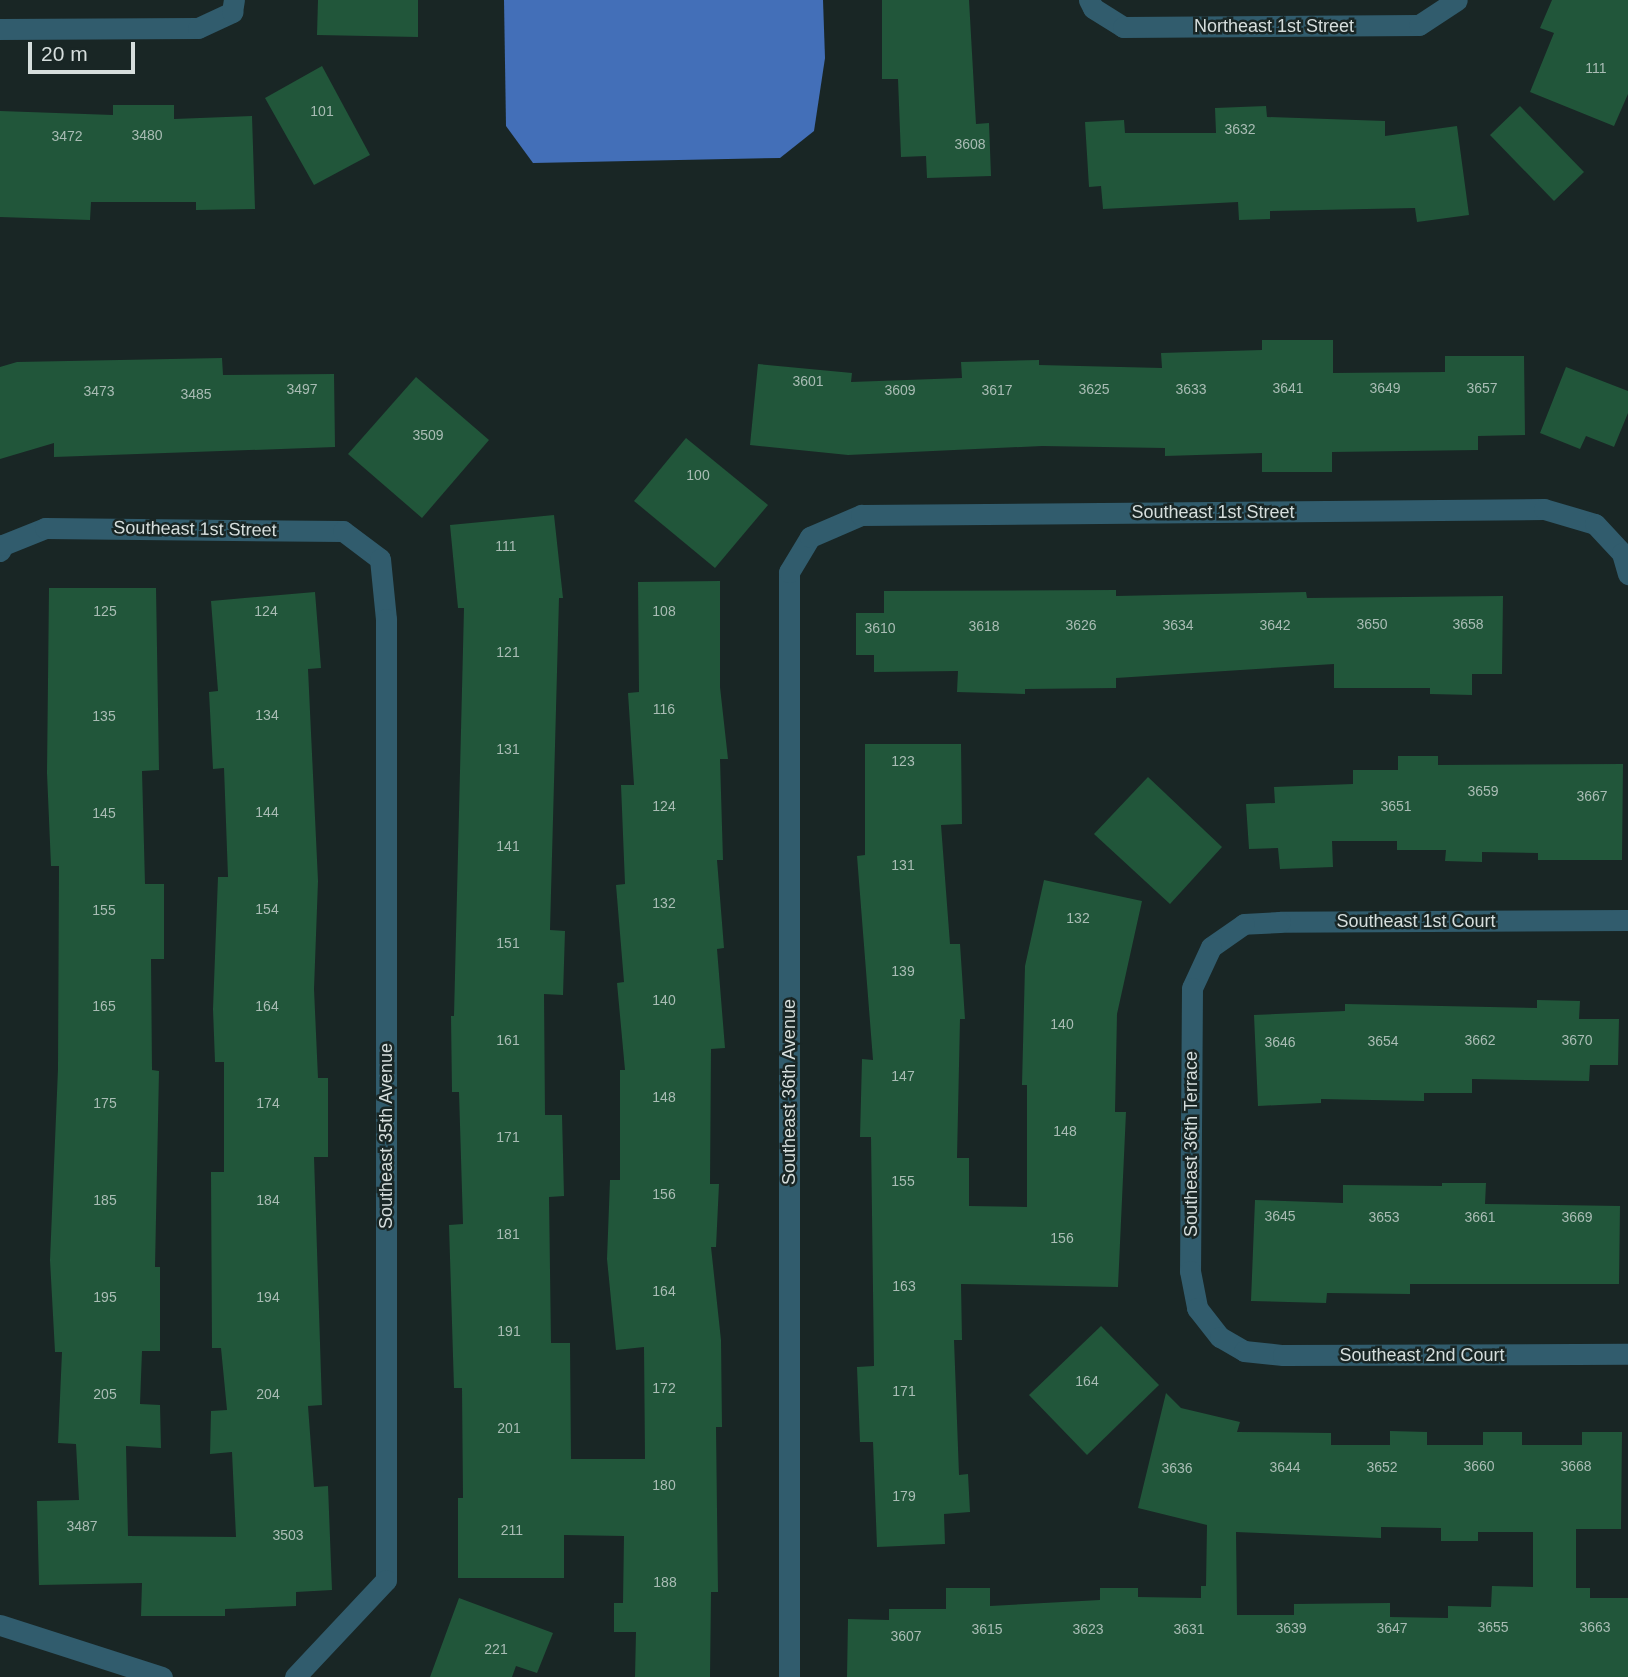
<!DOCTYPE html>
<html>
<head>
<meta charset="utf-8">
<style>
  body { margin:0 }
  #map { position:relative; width:1628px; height:1677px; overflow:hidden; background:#192625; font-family:Helvetica,sans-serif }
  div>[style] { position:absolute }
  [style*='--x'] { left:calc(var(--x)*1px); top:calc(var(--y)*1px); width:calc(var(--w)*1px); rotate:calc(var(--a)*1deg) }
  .water>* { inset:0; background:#436fb8 }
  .building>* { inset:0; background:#21563a }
  .minor>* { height:21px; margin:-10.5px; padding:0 10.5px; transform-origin:10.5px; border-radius:10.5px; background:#315c6d }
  span { translate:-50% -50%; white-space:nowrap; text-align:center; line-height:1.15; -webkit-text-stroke:5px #192625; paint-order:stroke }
  .number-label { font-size:14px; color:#a9bcb4 }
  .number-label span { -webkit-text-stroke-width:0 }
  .street-label { font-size:18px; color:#d6dedd }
  .scale { position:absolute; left:28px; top:42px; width:107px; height:32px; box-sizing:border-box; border:4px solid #d6dedd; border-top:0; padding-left:9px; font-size:21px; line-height:24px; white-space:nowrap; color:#d6dedd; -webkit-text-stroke:5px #192625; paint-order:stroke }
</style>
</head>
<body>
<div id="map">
  <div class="water">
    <div style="clip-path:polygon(504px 0,823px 0,825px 58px,814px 131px,780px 158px,533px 163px,506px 126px)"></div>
  </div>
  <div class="building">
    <div style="clip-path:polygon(318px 0,418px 0,418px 37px,317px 35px)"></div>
    <div style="clip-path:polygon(882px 0,969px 0,976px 124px,989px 123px,991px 176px,927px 178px,926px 156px,901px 157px,898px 79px,882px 79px)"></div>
    <div style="clip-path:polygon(1552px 0,1628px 0,1628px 94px,1614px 126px,1530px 92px,1554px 33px,1540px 28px)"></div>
    <div style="clip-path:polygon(322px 66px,370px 155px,314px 185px,265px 98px)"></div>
    <div style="clip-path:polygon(113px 105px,174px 105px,174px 119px,252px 116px,255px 209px,196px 210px,196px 202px,91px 202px,90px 220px,0 217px,0 111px,113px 115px)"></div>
    <div style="clip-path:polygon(1266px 106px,1267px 117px,1385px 121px,1385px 136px,1457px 126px,1469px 215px,1417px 222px,1415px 208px,1270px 211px,1270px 219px,1239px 220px,1238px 202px,1103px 209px,1101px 186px,1089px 187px,1085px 122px,1124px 120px,1125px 133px,1216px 133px,1215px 108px)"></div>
    <div style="clip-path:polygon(1520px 106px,1584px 172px,1554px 201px,1490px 135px)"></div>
    <div style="clip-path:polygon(1262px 340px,1333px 340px,1333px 373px,1445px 372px,1445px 356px,1524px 356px,1525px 435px,1478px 436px,1478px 450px,1332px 452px,1332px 472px,1262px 472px,1262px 453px,1165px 456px,1165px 448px,1042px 446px,848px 455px,750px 445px,758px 364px,852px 373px,851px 382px,962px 378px,961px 362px,1039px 360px,1039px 365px,1162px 368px,1161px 353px,1262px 350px)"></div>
    <div style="clip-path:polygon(222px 358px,223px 375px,334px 374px,335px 447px,54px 457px,54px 443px,0 459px,0 367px,17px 362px)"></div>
    <div style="clip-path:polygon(1566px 367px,1628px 391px,1628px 413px,1614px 447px,1586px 436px,1580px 449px,1540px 433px)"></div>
    <div style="clip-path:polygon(416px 377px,489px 440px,422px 518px,348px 454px)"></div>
    <div style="clip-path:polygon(686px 438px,768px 505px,715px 568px,634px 501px)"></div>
    <div style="clip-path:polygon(554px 515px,563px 598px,559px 598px,550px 930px,565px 931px,563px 995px,544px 994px,545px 1115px,562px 1115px,564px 1196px,549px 1197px,551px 1343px,570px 1343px,571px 1459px,645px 1459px,644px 1347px,616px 1350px,607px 1259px,610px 1180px,620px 1180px,620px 1070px,625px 1070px,617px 983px,624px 982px,616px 885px,625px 884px,621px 785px,634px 785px,628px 693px,639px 692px,638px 582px,720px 581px,720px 687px,728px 759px,720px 759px,723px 860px,717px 860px,724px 948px,717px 949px,725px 1048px,711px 1049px,710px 1184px,719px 1184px,716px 1247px,711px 1247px,721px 1340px,722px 1427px,716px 1427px,718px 1592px,711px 1592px,710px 1677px,635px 1677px,636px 1632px,614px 1632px,614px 1603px,623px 1603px,624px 1536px,564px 1535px,564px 1578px,458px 1578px,458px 1498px,463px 1498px,462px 1388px,454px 1388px,449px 1225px,463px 1224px,459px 1092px,452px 1092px,451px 1016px,454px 1016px,464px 608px,458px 608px,450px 525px)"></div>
    <div style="clip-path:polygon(49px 588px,156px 588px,159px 770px,142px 771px,145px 884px,164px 884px,164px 959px,151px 959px,152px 1070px,159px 1071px,155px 1267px,160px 1267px,160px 1351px,142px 1351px,140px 1404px,160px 1405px,161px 1448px,126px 1446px,128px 1536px,236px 1537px,232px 1452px,210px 1454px,211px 1411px,227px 1410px,221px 1348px,212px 1348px,211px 1172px,224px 1172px,224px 1062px,215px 1062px,213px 1009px,218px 877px,228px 877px,224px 768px,213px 769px,209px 692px,218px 691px,211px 601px,315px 592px,321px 668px,308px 669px,318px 881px,314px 989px,318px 1078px,328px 1078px,328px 1157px,314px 1157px,322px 1405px,308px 1406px,314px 1487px,328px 1486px,332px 1590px,296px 1592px,296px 1606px,225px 1609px,225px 1616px,141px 1616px,142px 1583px,39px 1585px,37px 1501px,79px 1500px,76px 1444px,58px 1443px,62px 1352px,55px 1352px,50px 1260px,58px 1069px,59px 866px,51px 866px,47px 773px)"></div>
    <div style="clip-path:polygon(1116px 590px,1116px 596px,1306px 592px,1307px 598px,1503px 596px,1502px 674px,1472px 674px,1472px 695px,1430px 694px,1430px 688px,1334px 688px,1334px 664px,1116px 678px,1116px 688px,1025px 689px,1025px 694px,957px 692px,958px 671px,874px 672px,874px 655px,856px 655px,856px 613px,884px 613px,884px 591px)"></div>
    <div style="clip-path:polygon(865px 744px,961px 744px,962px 824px,941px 825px,950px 944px,960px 944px,965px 1019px,960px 1019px,957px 1158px,969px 1158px,969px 1206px,1027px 1207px,1027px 1085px,1022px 1085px,1025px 966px,1044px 880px,1142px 901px,1117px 1014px,1115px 1112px,1126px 1112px,1118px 1287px,961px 1284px,962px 1340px,954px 1340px,959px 1475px,968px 1474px,970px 1512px,944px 1514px,945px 1544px,877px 1547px,873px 1442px,860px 1442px,857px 1367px,874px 1366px,871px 1137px,860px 1137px,862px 1059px,873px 1060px,857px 856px,865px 855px)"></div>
    <div style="clip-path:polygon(1398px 756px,1438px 756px,1438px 765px,1623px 764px,1622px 860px,1538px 860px,1538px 853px,1482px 852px,1482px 862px,1445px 861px,1446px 850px,1397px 850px,1397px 841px,1332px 841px,1333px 867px,1280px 869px,1278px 848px,1249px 849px,1246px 804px,1275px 803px,1274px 787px,1353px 784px,1353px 770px,1398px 770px)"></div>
    <div style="clip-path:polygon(1148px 777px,1222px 847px,1170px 904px,1094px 834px)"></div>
    <div style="clip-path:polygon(1537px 1000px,1580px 1001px,1579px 1019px,1619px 1019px,1618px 1065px,1590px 1065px,1589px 1081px,1472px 1079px,1472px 1093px,1424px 1093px,1424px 1101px,1321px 1099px,1321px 1103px,1258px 1106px,1254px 1015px,1345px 1011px,1345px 1004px,1537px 1008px)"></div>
    <div style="clip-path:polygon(1442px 1183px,1486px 1183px,1485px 1204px,1620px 1206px,1619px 1284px,1410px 1284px,1410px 1294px,1327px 1293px,1326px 1303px,1251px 1301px,1255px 1200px,1343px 1203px,1343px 1185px,1442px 1186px)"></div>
    <div style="clip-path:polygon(1101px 1326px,1159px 1385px,1087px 1455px,1029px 1395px)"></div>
    <div style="clip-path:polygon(evenodd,1166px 1393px,1181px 1408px,1240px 1422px,1237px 1432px,1331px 1433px,1331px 1445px,1390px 1445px,1390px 1431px,1427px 1432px,1427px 1445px,1483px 1445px,1483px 1432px,1522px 1432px,1522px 1445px,1582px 1445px,1582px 1432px,1622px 1432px,1621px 1529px,1576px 1529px,1576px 1588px,1590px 1588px,1590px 1598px,1628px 1598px,1628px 1677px,847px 1677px,848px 1619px,889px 1620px,889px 1609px,946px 1609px,946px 1588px,990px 1588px,990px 1606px,1100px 1600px,1100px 1588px,1138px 1588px,1138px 1597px,1201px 1598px,1201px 1586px,1206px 1586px,1207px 1525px,1138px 1508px,1166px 1393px,1381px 1527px,1441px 1528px,1441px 1541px,1478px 1541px,1478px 1532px,1533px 1532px,1533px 1587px,1492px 1586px,1491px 1607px,1448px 1606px,1448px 1618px,1390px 1617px,1390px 1603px,1294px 1604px,1294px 1615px,1237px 1615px,1236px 1532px,1381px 1538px,1381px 1527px)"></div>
    <div style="clip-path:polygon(459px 1598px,553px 1633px,537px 1673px,516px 1666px,512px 1677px,430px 1677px)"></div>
  </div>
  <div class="minor">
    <div style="--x:1089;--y:0;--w:9;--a:63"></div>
    <div style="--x:1093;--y:8;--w:36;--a:32"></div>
    <div style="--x:1123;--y:27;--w:296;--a:-0.4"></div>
    <div style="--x:1419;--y:25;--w:45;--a:-33.3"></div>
    <div style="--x:0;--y:29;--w:198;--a:-0.3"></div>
    <div style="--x:198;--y:28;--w:38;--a:-25"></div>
    <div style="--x:232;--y:12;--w:12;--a:-81"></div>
    <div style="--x:0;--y:551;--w:7;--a:-63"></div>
    <div style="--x:3;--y:545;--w:45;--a:-22"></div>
    <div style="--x:45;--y:528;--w:298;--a:0.6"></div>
    <div style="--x:343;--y:531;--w:46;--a:37.1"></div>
    <div style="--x:380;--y:559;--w:60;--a:84.3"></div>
    <div style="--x:386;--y:619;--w:961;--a:90"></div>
    <div style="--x:386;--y:1580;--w:133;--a:133.2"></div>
    <div style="--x:1628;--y:920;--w:348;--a:179.7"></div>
    <div style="--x:1280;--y:922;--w:36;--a:177"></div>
    <div style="--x:1244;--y:924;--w:40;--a:145.1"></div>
    <div style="--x:1211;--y:947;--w:45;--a:114.9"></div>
    <div style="--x:1192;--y:988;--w:283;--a:90.4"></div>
    <div style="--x:1190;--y:1271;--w:38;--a:79"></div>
    <div style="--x:1197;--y:1308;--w:37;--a:52"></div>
    <div style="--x:1220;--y:1337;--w:28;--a:30"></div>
    <div style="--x:1244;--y:1351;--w:39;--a:6"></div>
    <div style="--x:1283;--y:1355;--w:345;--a:-0.2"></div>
    <div style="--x:0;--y:1625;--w:170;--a:17.8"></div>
    <div style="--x:789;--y:1677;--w:1105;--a:-90"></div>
    <div style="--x:789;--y:572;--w:41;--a:-59"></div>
    <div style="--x:810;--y:537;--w:56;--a:-23.3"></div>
    <div style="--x:861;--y:515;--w:683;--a:-0.5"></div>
    <div style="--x:1544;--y:509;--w:53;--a:16.4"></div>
    <div style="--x:1595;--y:524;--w:40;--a:47"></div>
    <div style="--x:1622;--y:553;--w:22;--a:74"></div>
  </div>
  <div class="number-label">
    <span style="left:1596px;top:68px">111</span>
    <span style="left:322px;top:111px">101</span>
    <span style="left:1240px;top:129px">3632</span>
    <span style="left:147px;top:135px">3480</span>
    <span style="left:67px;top:136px">3472</span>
    <span style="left:970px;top:144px">3608</span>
    <span style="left:808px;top:381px">3601</span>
    <span style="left:1288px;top:388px">3641</span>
    <span style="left:1385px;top:388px">3649</span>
    <span style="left:1482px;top:388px">3657</span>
    <span style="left:302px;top:389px">3497</span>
    <span style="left:1094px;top:389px">3625</span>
    <span style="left:1191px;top:389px">3633</span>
    <span style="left:900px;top:390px">3609</span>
    <span style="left:997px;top:390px">3617</span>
    <span style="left:99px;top:391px">3473</span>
    <span style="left:196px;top:394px">3485</span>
    <span style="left:428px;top:435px">3509</span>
    <span style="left:698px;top:475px">100</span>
    <span style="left:506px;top:546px">111</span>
    <span style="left:105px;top:611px">125</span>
    <span style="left:266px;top:611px">124</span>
    <span style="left:664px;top:611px">108</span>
    <span style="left:1372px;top:624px">3650</span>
    <span style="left:1468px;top:624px">3658</span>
    <span style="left:1081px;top:625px">3626</span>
    <span style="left:1178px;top:625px">3634</span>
    <span style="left:1275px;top:625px">3642</span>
    <span style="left:984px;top:626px">3618</span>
    <span style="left:880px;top:628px">3610</span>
    <span style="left:508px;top:652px">121</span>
    <span style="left:664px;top:709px">116</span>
    <span style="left:267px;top:715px">134</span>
    <span style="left:104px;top:716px">135</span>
    <span style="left:508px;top:749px">131</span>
    <span style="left:903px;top:761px">123</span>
    <span style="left:1483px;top:791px">3659</span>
    <span style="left:1592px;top:796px">3667</span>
    <span style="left:664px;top:806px">124</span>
    <span style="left:1396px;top:806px">3651</span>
    <span style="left:267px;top:812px">144</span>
    <span style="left:104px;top:813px">145</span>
    <span style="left:508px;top:846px">141</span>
    <span style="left:903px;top:865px">131</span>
    <span style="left:664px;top:903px">132</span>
    <span style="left:267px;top:909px">154</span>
    <span style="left:104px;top:910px">155</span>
    <span style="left:1078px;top:918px">132</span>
    <span style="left:508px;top:943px">151</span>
    <span style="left:903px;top:971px">139</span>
    <span style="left:664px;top:1000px">140</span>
    <span style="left:104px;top:1006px">165</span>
    <span style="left:267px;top:1006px">164</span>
    <span style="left:1062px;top:1024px">140</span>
    <span style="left:508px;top:1040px">161</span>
    <span style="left:1480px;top:1040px">3662</span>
    <span style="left:1577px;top:1040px">3670</span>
    <span style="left:1383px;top:1041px">3654</span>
    <span style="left:1280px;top:1042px">3646</span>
    <span style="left:903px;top:1076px">147</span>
    <span style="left:664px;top:1097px">148</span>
    <span style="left:105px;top:1103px">175</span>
    <span style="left:268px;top:1103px">174</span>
    <span style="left:1065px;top:1131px">148</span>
    <span style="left:508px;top:1137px">171</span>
    <span style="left:903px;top:1181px">155</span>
    <span style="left:664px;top:1194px">156</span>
    <span style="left:105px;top:1200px">185</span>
    <span style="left:268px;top:1200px">184</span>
    <span style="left:1280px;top:1216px">3645</span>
    <span style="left:1384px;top:1217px">3653</span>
    <span style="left:1480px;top:1217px">3661</span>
    <span style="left:1577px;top:1217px">3669</span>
    <span style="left:508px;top:1234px">181</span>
    <span style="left:1062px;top:1238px">156</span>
    <span style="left:904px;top:1286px">163</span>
    <span style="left:664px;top:1291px">164</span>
    <span style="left:105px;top:1297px">195</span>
    <span style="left:268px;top:1297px">194</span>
    <span style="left:509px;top:1331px">191</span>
    <span style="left:1087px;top:1381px">164</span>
    <span style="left:664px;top:1388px">172</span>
    <span style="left:904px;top:1391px">171</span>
    <span style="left:105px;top:1394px">205</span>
    <span style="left:268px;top:1394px">204</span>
    <span style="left:509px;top:1428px">201</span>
    <span style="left:1479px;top:1466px">3660</span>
    <span style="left:1576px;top:1466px">3668</span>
    <span style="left:1285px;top:1467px">3644</span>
    <span style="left:1382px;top:1467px">3652</span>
    <span style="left:1177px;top:1468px">3636</span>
    <span style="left:664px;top:1485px">180</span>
    <span style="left:904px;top:1496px">179</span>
    <span style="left:82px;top:1526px">3487</span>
    <span style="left:512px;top:1530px">211</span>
    <span style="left:288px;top:1535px">3503</span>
    <span style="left:665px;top:1582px">188</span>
    <span style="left:1493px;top:1627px">3655</span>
    <span style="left:1595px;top:1627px">3663</span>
    <span style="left:1291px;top:1628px">3639</span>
    <span style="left:1392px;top:1628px">3647</span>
    <span style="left:987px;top:1629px">3615</span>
    <span style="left:1088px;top:1629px">3623</span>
    <span style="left:1189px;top:1629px">3631</span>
    <span style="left:906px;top:1636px">3607</span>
    <span style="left:496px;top:1649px">221</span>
  </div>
  <div class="street-label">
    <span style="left:1274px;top:26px">Northeast 1st Street</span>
    <span style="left:1213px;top:512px">Southeast 1st Street</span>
    <span style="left:195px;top:529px;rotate:1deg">Southeast 1st Street</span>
    <span style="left:1416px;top:921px">Southeast 1st Court</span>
    <span style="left:789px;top:1092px;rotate:-90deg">Southeast 36th Avenue</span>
    <span style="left:386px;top:1136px;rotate:-90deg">Southeast 35th Avenue</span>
    <span style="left:1191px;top:1144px;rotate:-90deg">Southeast 36th Terrace</span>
    <span style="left:1422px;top:1355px">Southeast 2nd Court</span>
  </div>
  <div class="scale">20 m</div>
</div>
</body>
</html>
